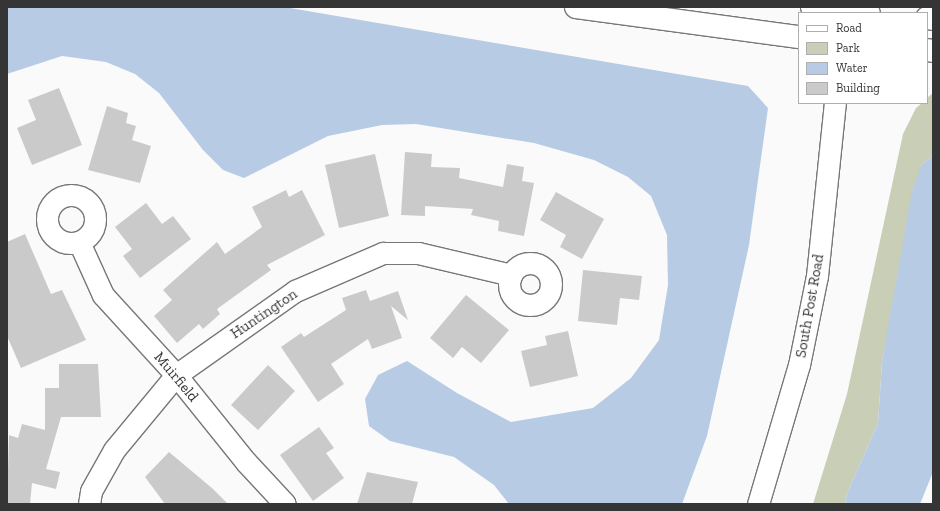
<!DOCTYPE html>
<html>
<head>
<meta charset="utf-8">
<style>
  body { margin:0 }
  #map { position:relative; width:940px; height:511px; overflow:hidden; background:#fafafb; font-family:"Zilla Slab",serif }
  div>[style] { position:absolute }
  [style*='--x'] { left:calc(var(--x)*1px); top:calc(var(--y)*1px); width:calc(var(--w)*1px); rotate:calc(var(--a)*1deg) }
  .green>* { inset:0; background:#c9ceb7 }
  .water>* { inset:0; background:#b7cbe4 }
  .building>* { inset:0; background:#cbcacb }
  .roads { filter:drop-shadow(1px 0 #777778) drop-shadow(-1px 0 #777778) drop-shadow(0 1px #777778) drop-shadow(0 -1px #777778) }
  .minor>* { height:21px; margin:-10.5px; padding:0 10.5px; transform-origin:10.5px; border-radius:10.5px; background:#fff }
  .minor>.ring { margin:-10.5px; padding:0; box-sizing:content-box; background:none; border:21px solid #fff; border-radius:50% }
  .major>* { height:22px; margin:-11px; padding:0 11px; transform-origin:11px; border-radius:11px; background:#fff }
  span { translate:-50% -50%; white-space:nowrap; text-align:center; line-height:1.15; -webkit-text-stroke:3px #fff; paint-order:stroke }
  .street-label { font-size:15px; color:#353535 }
  .frame { position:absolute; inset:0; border:8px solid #353535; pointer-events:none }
  .legend { position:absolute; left:798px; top:12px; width:130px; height:92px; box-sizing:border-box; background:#fff; border:1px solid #aeaeae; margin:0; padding:5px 7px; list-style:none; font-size:12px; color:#353535 }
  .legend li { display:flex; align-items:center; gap:8px; height:20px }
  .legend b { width:20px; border:1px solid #aeaeae }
</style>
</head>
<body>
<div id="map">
  <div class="green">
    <div style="clip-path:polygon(933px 93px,933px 156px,922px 164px,882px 362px,878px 423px,847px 494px,845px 504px,813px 504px,847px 394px,903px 134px,916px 108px,922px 103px,927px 103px,927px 98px)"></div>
  </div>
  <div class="water">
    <div style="clip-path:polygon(7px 7px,284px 7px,748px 86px,768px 108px,749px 245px,707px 436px,682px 504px,509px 504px,494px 485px,454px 457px,390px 441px,369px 426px,365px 399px,378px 375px,407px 361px,457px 393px,511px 422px,593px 408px,631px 378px,659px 340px,668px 285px,667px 235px,651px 196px,628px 177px,594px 160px,534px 143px,416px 124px,382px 125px,328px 136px,244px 178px,223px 170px,203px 150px,159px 93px,135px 74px,106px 62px,62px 56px,7px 74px)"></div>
    <div style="clip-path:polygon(933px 156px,933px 472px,920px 504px,845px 504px,847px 494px,878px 423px,882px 362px,912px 191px,922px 164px)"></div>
  </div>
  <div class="building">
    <div style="clip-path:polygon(59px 88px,82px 145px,32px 165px,17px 128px,36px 120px,28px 100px)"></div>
    <div style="clip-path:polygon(107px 106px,128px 113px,126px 123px,136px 126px,132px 140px,151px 146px,140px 183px,88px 170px)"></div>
    <div style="clip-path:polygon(405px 152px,432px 154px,431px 167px,460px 168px,459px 178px,503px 187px,507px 164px,524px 167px,522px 181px,534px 183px,524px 236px,498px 231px,499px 221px,471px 215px,473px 209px,425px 206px,425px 216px,401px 215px)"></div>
    <div style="clip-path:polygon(375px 154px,389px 216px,339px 228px,325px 165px)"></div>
    <div style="clip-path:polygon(286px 190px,289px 197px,302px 190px,325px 235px,267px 265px,271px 270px,217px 309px,220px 314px,203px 329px,199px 324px,177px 343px,154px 316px,172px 300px,163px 290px,217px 242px,225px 254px,262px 227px,252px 207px)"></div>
    <div style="clip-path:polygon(556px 192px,604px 219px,582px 259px,560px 247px,566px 235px,540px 220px)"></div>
    <div style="clip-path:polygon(146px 203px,162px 224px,173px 216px,191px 239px,140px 278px,123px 256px,132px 249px,115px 227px)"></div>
    <div style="clip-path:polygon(25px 234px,51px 294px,62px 290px,86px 340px,21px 368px,7px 336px,7px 242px)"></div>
    <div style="clip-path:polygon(583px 270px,642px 276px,639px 300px,620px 298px,617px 325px,578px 321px)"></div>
    <div style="clip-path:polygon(366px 290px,370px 301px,398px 291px,408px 320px,391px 306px,402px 338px,372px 349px,368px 339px,331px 364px,344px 384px,318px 402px,281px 347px,301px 333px,304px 337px,346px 310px,342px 298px)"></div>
    <div style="clip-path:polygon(466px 295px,509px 330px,481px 363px,462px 347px,453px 358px,430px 338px)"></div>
    <div style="clip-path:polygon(568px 331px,578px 376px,530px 387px,521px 351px,547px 345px,545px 336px)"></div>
    <div style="clip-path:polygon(59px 364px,98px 364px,101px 417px,61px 417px,46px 469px,60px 472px,56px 489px,32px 483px,30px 504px,7px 504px,9px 435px,18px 438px,22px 424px,45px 430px,45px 388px,59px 388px)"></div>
    <div style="clip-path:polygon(268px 365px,295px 391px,258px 430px,231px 405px)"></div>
    <div style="clip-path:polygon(319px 427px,334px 448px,326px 453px,344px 478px,313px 501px,280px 455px)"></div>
    <div style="clip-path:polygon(169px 452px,213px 489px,228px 504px,165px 504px,145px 477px)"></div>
    <div style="clip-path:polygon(367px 472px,418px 482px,412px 504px,357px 504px)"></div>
  </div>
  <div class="roads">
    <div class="minor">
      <div class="ring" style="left:47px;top:195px;width:27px;height:27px"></div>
      <div style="--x:79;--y:242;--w:58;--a:65.6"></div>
      <div style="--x:103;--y:295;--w:108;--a:47.6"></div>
      <div style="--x:176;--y:375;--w:112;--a:51.2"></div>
      <div style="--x:246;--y:462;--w:57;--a:47.1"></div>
      <div class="ring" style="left:509px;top:263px;width:21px;height:21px"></div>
      <div style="--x:89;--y:504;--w:13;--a:-81"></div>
      <div style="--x:91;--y:491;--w:47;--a:-60.7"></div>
      <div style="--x:114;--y:450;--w:97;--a:-50.4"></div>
      <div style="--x:176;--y:375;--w:146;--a:-35.2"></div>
      <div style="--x:295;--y:291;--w:96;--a:-23.4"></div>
      <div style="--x:383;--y:253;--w:35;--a:0"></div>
      <div style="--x:418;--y:253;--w:96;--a:13.3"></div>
      <div style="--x:758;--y:504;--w:145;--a:-73.6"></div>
      <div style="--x:799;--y:365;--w:91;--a:-78.6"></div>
      <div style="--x:817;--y:276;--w:174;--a:-84.1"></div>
    </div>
    <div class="major">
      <div style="--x:576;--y:7;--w:225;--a:7.7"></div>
      <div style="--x:812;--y:7;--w:57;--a:6"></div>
      <div style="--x:927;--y:18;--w:6;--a:9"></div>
      <div style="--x:927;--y:50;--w:6;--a:9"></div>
    </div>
  </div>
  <div class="street-label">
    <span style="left:810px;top:306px;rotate:-80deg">South Post Road</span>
    <span style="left:264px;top:314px;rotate:-34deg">Huntington</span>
    <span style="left:176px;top:377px;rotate:50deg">Muirfield</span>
  </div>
  <div class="frame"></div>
  <ul class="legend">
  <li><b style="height:5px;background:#fff"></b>Road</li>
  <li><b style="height:11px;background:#c9ceb7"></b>Park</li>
  <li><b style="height:11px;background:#b7cbe4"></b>Water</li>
  <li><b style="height:11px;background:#cbcacb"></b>Building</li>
  </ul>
</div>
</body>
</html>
